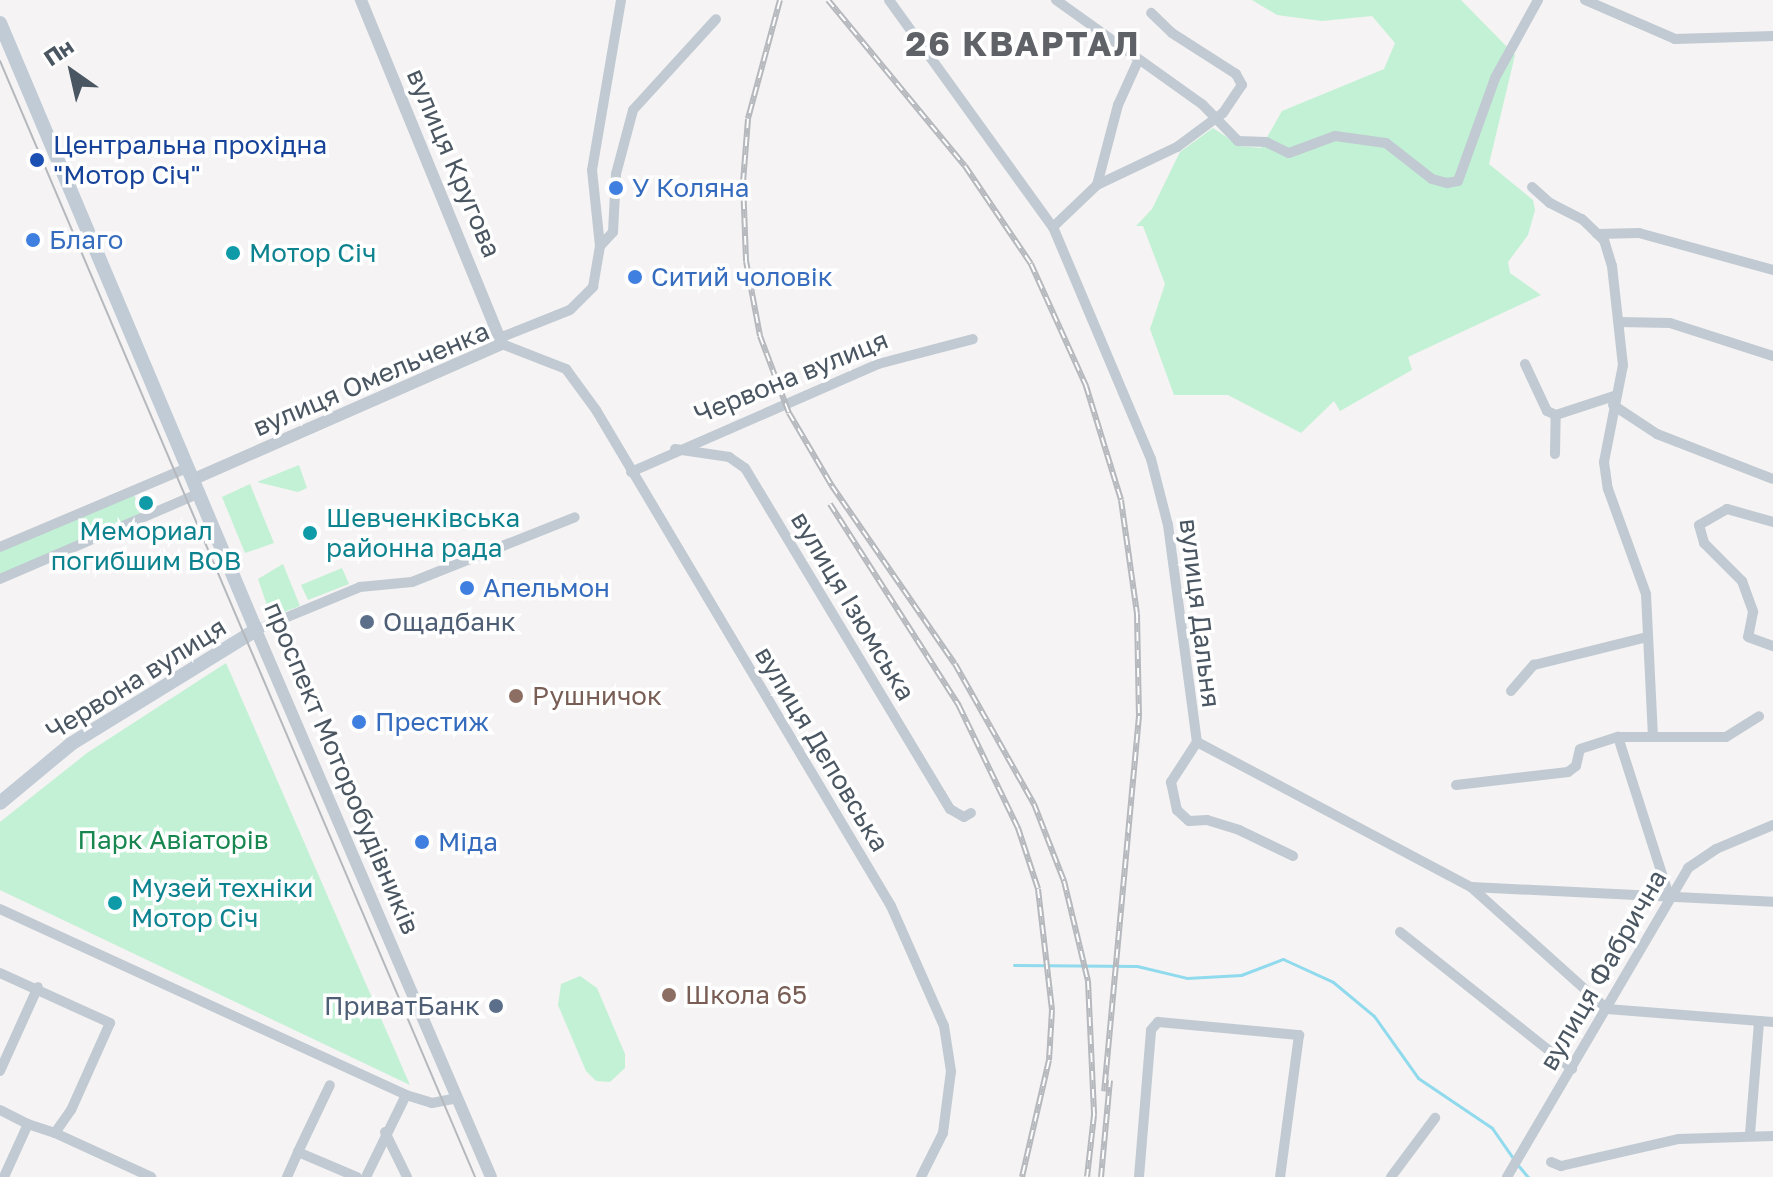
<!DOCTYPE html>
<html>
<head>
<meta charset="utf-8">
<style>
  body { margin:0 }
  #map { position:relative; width:1773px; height:1177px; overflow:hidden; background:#f5f3f3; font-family:"Golos Text",sans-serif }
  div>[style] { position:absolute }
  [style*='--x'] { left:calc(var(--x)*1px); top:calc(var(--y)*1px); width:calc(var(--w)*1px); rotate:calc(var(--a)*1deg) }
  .green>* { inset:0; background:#c3f1d5 }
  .stream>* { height:3px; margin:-1.5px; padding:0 1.5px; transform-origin:1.5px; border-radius:1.5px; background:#90daee }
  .minor>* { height:10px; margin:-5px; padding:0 5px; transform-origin:5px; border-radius:5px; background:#c1cad2 }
  .tertiary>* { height:12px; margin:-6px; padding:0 6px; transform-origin:6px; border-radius:6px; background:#c1cad2 }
  .secondary>* { height:14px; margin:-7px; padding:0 7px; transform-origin:7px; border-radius:7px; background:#c1cbd6 }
  .tram>* { height:2px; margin:-1px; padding:0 1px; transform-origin:1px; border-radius:1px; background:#b5b8bd }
  .rail>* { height:6px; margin-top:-3px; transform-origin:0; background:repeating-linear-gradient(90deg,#fff 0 9px,#b5b8bd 0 18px); box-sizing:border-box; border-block:2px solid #b5b8bd }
  .dots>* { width:22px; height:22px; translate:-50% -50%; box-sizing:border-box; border:4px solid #fff; border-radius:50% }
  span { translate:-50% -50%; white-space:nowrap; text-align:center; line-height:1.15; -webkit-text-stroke:7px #fff; paint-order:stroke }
  .transit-label { font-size:26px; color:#164399 }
  .left { translate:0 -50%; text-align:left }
  .street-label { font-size:26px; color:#4a5661 }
  .shop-label { font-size:26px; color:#366cbe }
  .culture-label { font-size:26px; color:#0d838f }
  .service-label { font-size:26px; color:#4e5e75 }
  .right { translate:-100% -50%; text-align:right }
  .education-label { font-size:26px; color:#785e54 }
  .park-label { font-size:26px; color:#17864f }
  .district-label { font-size:34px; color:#5f6368; font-weight:700; letter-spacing:2px }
  .north { position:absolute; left:32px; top:32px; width:80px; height:80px; -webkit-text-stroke:6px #fff; paint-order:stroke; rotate:326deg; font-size:22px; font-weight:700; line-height:32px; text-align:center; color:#4a5661 }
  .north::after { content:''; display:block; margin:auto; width:28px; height:36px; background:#4a5661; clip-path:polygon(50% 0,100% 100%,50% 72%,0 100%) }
</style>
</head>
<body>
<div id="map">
  <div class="green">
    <div style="clip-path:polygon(1252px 0,1461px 0,1515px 55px,1489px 164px,1533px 200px,1535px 210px,1528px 235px,1508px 262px,1510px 273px,1541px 295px,1408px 357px,1412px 370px,1340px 411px,1334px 401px,1301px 433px,1228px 395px,1174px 395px,1150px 329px,1165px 284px,1143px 226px,1136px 226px,1152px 209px,1180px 152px,1213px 128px,1240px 146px,1261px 148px,1282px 111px,1384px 69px,1395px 43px,1372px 16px,1322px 21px,1277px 15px)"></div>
    <div style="clip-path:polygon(299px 465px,307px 488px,298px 492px,257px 482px)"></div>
    <div style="clip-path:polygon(250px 484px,274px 543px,245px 553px,222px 497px)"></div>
    <div style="clip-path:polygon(134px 494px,141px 516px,0 575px,0 551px)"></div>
    <div style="clip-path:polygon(283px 564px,300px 606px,271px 617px,258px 579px)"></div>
    <div style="clip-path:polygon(342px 568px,349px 584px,308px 600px,301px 585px)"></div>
    <div style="clip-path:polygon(226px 663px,410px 1085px,0 890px,0 822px,87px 753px)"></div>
    <div style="clip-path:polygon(580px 976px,597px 988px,625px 1054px,625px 1068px,610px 1082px,596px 1081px,586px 1071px,558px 1005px,561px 984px)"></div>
  </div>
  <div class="stream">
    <div style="--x:1014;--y:965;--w:123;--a:0.5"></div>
    <div style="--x:1137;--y:966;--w:51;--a:13.5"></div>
    <div style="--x:1187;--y:978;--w:54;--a:-3.2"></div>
    <div style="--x:1241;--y:975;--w:45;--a:-20.9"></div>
    <div style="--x:1283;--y:959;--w:55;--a:24.7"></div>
    <div style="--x:1333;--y:982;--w:53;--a:39.7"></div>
    <div style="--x:1374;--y:1016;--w:76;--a:54.6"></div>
    <div style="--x:1418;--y:1078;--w:89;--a:34"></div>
    <div style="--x:1492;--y:1128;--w:37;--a:55"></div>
    <div style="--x:1517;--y:1164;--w:17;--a:50"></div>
  </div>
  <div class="minor">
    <div style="--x:889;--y:0;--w:280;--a:54.2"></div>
    <div style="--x:1053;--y:227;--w:252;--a:67.1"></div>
    <div style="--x:1151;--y:459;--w:68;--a:75.6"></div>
    <div style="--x:1168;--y:525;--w:219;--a:82.4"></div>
    <div style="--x:1197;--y:742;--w:310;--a:27.9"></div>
    <div style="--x:1471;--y:887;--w:183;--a:41.9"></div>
    <div style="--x:1607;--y:1009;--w:167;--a:4.5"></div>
    <div style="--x:1056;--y:0;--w:179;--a:35.5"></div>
    <div style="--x:1202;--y:104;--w:52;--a:45.8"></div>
    <div style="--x:1238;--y:141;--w:28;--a:2"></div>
    <div style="--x:1266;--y:142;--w:25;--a:26"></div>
    <div style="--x:1289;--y:153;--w:49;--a:-20.3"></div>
    <div style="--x:1335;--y:136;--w:51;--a:7.8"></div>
    <div style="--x:1386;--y:143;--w:58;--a:38"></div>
    <div style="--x:1432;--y:179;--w:16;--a:15"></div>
    <div style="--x:1447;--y:183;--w:11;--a:-10"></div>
    <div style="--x:1458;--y:181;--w:109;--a:-70.2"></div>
    <div style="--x:1495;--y:78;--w:89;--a:-61.1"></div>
    <div style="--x:1585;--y:0;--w:98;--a:23.4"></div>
    <div style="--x:1675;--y:39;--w:98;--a:-1.8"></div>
    <div style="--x:1097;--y:185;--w:89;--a:-25.4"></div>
    <div style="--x:1177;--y:147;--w:57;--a:-36.5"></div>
    <div style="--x:1223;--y:113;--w:34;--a:-56"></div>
    <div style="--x:1242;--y:85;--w:13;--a:-119"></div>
    <div style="--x:1236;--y:74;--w:76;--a:-147.4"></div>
    <div style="--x:1172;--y:33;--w:29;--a:-136"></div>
    <div style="--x:1532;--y:187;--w:24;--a:42"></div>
    <div style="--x:1550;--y:203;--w:36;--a:27"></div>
    <div style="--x:1582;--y:219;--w:30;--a:44"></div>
    <div style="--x:1604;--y:240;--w:27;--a:73"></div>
    <div style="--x:1612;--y:266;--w:100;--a:83.7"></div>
    <div style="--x:1623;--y:365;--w:99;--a:101.1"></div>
    <div style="--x:1604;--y:462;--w:27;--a:82"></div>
    <div style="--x:1608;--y:489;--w:112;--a:70.1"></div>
    <div style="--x:1646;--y:594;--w:143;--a:87.2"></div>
    <div style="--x:1653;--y:737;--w:35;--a:180"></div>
    <div style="--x:1618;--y:737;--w:167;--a:72.2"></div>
    <div style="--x:1053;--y:227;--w:61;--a:-43.7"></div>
    <div style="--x:1097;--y:185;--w:83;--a:-75.3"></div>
    <div style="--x:1118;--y:105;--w:48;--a:-65.6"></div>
    <div style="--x:1597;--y:234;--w:42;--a:-1.4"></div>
    <div style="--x:1639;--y:233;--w:139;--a:15.4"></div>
    <div style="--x:600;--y:246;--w:76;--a:-96"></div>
    <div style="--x:592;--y:170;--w:172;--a:-80.3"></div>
    <div style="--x:1619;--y:322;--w:51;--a:1.1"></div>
    <div style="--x:1670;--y:323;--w:108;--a:17.8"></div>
    <div style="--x:502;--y:337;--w:73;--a:-21.7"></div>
    <div style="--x:570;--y:310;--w:33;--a:-45"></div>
    <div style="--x:593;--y:287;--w:42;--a:-80.3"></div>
    <div style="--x:600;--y:246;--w:19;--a:-47"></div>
    <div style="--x:613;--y:232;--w:58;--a:-87"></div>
    <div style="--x:616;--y:174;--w:66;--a:-75.1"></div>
    <div style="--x:633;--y:110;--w:123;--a:-47.6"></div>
    <div style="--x:502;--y:344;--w:69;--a:21.3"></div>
    <div style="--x:566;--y:369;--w:51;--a:53.8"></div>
    <div style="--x:596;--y:410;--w:577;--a:59.26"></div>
    <div style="--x:891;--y:906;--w:131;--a:66.2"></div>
    <div style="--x:944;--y:1026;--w:46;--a:81.2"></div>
    <div style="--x:951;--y:1071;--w:63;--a:97.4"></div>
    <div style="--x:943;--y:1133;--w:49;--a:116.6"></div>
    <div style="--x:1525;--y:364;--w:52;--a:64.9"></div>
    <div style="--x:1547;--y:411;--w:10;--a:24"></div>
    <div style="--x:1613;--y:405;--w:53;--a:33.4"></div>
    <div style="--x:1657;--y:434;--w:124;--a:21.2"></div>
    <div style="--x:675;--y:449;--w:55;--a:8.4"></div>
    <div style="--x:729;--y:457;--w:19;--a:35"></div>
    <div style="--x:745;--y:468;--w:398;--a:59"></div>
    <div style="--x:950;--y:809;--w:16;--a:30"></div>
    <div style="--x:964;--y:817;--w:8;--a:-30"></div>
    <div style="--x:1555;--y:454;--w:39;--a:-89"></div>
    <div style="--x:1556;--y:415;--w:61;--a:-18.1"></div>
    <div style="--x:631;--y:472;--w:270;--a:-23.6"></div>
    <div style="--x:878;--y:364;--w:98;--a:-14.7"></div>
    <div style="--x:1773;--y:522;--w:48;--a:-164.2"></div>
    <div style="--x:1727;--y:509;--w:32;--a:150"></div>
    <div style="--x:1699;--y:525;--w:19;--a:74"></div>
    <div style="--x:1704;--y:543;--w:54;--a:45"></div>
    <div style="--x:1742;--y:581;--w:33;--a:70"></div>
    <div style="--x:1753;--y:612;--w:25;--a:101"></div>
    <div style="--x:1748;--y:637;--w:27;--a:20"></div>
    <div style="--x:0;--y:547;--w:205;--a:-22.9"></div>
    <div style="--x:0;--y:579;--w:218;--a:-23.3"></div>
    <div style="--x:256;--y:630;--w:113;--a:-22.5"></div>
    <div style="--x:360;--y:587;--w:52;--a:-5.5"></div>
    <div style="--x:412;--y:582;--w:175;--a:-21.7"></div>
    <div style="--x:1511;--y:691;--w:35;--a:-49"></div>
    <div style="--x:1534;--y:665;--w:116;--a:-13.9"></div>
    <div style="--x:1653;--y:737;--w:73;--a:0"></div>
    <div style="--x:1726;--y:737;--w:39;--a:-32"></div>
    <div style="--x:1197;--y:742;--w:48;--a:123"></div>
    <div style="--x:1171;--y:782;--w:29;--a:78"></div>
    <div style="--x:1177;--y:810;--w:16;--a:43"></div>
    <div style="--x:1189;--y:821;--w:18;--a:-3"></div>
    <div style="--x:1207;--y:820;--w:34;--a:17"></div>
    <div style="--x:1239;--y:830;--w:60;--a:25.7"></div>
    <div style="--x:1456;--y:785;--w:113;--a:-6.6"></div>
    <div style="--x:1568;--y:772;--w:10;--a:-37"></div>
    <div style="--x:1576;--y:766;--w:17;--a:-77"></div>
    <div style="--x:1580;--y:749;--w:40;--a:-18"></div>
    <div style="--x:1471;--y:887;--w:302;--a:2.8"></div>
    <div style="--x:0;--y:909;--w:447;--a:24.6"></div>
    <div style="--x:406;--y:1095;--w:27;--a:17"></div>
    <div style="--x:432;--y:1103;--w:25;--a:-11"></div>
    <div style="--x:1400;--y:932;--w:220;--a:38.5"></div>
    <div style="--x:0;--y:973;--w:121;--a:24.4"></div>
    <div style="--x:110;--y:1023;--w:95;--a:114.1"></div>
    <div style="--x:71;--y:1110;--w:28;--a:125"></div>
    <div style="--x:55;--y:1133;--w:28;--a:-162"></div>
    <div style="--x:28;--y:1124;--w:58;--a:114.4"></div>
    <div style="--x:0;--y:1071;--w:92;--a:-65.7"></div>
    <div style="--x:0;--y:1110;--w:31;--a:27"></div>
    <div style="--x:385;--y:1132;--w:50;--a:63.9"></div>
    <div style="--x:55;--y:1133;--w:106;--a:24.6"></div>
    <div style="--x:1750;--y:1134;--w:113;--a:-85.4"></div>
    <div style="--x:298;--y:1152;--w:74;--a:-64.5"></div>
    <div style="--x:1551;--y:1162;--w:11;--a:22"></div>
    <div style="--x:1561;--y:1166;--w:121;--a:-12.9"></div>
    <div style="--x:1679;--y:1139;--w:94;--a:-1.8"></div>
    <div style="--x:287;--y:1177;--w:27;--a:-66"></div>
    <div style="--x:298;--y:1152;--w:64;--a:23"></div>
    <div style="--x:366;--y:1177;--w:91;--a:-64"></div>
    <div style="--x:1139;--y:1177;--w:147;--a:-85.3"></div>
    <div style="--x:1151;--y:1030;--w:11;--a:-49"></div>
    <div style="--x:1158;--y:1022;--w:142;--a:5.3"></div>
    <div style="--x:1299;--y:1035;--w:143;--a:97.6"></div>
    <div style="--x:1391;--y:1177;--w:74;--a:-53.3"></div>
    <div style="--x:1507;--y:1177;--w:358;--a:-59.6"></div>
    <div style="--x:1688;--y:868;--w:34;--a:-34"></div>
    <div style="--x:1716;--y:849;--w:62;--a:-22.8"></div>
  </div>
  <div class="tertiary">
    <div style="--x:194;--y:479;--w:336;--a:-23.7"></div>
    <div style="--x:502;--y:344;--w:372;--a:-112.3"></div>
    <div style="--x:256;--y:630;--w:595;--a:66.75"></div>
  </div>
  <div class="secondary">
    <div style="--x:0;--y:23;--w:659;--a:67.13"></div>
    <div style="--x:256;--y:630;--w:217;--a:148.4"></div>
    <div style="--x:71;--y:744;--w:92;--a:140.3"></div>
  </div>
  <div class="tram">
    <div style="--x:0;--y:61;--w:1213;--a:66.94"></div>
  </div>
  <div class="rail">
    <div style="--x:780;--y:0;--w:123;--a:105.1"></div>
    <div style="--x:748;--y:119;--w:63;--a:94.5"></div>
    <div style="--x:743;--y:182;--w:79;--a:87.8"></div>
    <div style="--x:746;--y:261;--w:76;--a:79.4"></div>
    <div style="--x:760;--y:336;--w:82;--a:69.4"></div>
    <div style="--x:789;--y:413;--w:85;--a:59.5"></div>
    <div style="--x:832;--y:486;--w:216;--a:55.4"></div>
    <div style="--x:955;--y:664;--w:161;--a:60.6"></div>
    <div style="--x:1034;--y:804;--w:83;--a:68.7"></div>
    <div style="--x:1064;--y:881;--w:103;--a:76.5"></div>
    <div style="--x:1088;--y:981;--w:134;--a:87.4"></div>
    <div style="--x:1094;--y:1115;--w:62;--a:96.4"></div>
    <div style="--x:828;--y:0;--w:215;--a:50.5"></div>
    <div style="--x:965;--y:166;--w:118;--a:56"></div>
    <div style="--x:1031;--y:264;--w:134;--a:65.7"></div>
    <div style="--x:1086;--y:386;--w:119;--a:72.9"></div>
    <div style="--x:1121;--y:500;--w:115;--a:82"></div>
    <div style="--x:1137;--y:614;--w:102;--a:88.9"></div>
    <div style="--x:1139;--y:716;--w:377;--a:95.3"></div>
    <div style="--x:830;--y:504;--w:240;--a:57.4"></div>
    <div style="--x:959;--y:706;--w:136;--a:64.2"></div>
    <div style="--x:1018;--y:828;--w:64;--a:71.8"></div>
    <div style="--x:1038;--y:889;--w:122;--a:83.4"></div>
    <div style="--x:1052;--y:1010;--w:50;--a:93.4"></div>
    <div style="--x:1049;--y:1060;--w:120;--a:103"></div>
    <div style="--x:1101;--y:1177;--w:97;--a:-84.7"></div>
  </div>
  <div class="dots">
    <div style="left:37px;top:160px;background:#1a4fb4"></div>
    <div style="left:616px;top:188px;background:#3f7fe0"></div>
    <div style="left:33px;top:240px;background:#3f7fe0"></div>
    <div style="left:233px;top:253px;background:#0f9aa8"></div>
    <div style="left:635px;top:277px;background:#3f7fe0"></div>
    <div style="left:146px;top:503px;background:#0f9aa8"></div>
    <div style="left:310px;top:533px;background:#0f9aa8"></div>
    <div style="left:467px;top:588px;background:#3f7fe0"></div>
    <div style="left:367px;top:622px;background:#5c6f8a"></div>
    <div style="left:516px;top:696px;background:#8d6e63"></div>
    <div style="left:359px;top:722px;background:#3f7fe0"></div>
    <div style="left:422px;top:842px;background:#3f7fe0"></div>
    <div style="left:115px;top:903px;background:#0f9aa8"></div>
    <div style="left:669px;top:995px;background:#8d6e63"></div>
    <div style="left:496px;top:1006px;background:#5c6f8a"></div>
  </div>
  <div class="transit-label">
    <span class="left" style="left:53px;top:160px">Центральна прохідна<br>"Мотор Січ"</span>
  </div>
  <div class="street-label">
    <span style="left:454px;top:163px;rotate:67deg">вулиця Кругова</span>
    <span style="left:791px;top:377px;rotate:-22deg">Червона вулиця</span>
    <span style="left:371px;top:379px;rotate:-23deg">вулиця Омельченка</span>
    <span style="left:853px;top:606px;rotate:59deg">вулиця Ізюмська</span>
    <span style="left:1200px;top:613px;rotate:83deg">вулиця Дальня</span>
    <span style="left:136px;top:679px;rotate:-32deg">Червона вулиця</span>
    <span style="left:822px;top:749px;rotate:59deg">вулиця Деповська</span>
    <span style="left:342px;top:768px;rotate:67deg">проспект Моторобудівників</span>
    <span style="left:1603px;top:970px;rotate:-60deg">вулиця Фабрична</span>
  </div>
  <div class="shop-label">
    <span class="left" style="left:632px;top:188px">У Коляна</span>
    <span class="left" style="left:49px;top:240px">Благо</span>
    <span class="left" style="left:651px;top:277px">Ситий чоловік</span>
    <span class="left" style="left:483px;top:588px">Апельмон</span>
    <span class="left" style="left:375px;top:722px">Престиж</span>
    <span class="left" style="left:438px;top:842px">Міда</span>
  </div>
  <div class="culture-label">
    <span class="left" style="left:249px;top:253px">Мотор Січ</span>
    <span class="left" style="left:326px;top:533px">Шевченківська<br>районна рада</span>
    <span style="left:146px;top:546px">Мемориал<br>погибшим ВОВ</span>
    <span class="left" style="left:131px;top:903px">Музей техніки<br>Мотор Січ</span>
  </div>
  <div class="service-label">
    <span class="left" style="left:383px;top:622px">Ощадбанк</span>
    <span class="right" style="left:480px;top:1006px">ПриватБанк</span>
  </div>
  <div class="education-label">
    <span class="left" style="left:532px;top:696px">Рушничок</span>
    <span class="left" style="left:685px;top:995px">Школа 65</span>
  </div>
  <div class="park-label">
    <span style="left:173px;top:840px">Парк Авіаторів</span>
  </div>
  <div class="district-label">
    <span style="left:1023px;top:44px">26 КВАРТАЛ</span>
  </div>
  <div class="north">Пн</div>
</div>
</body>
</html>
